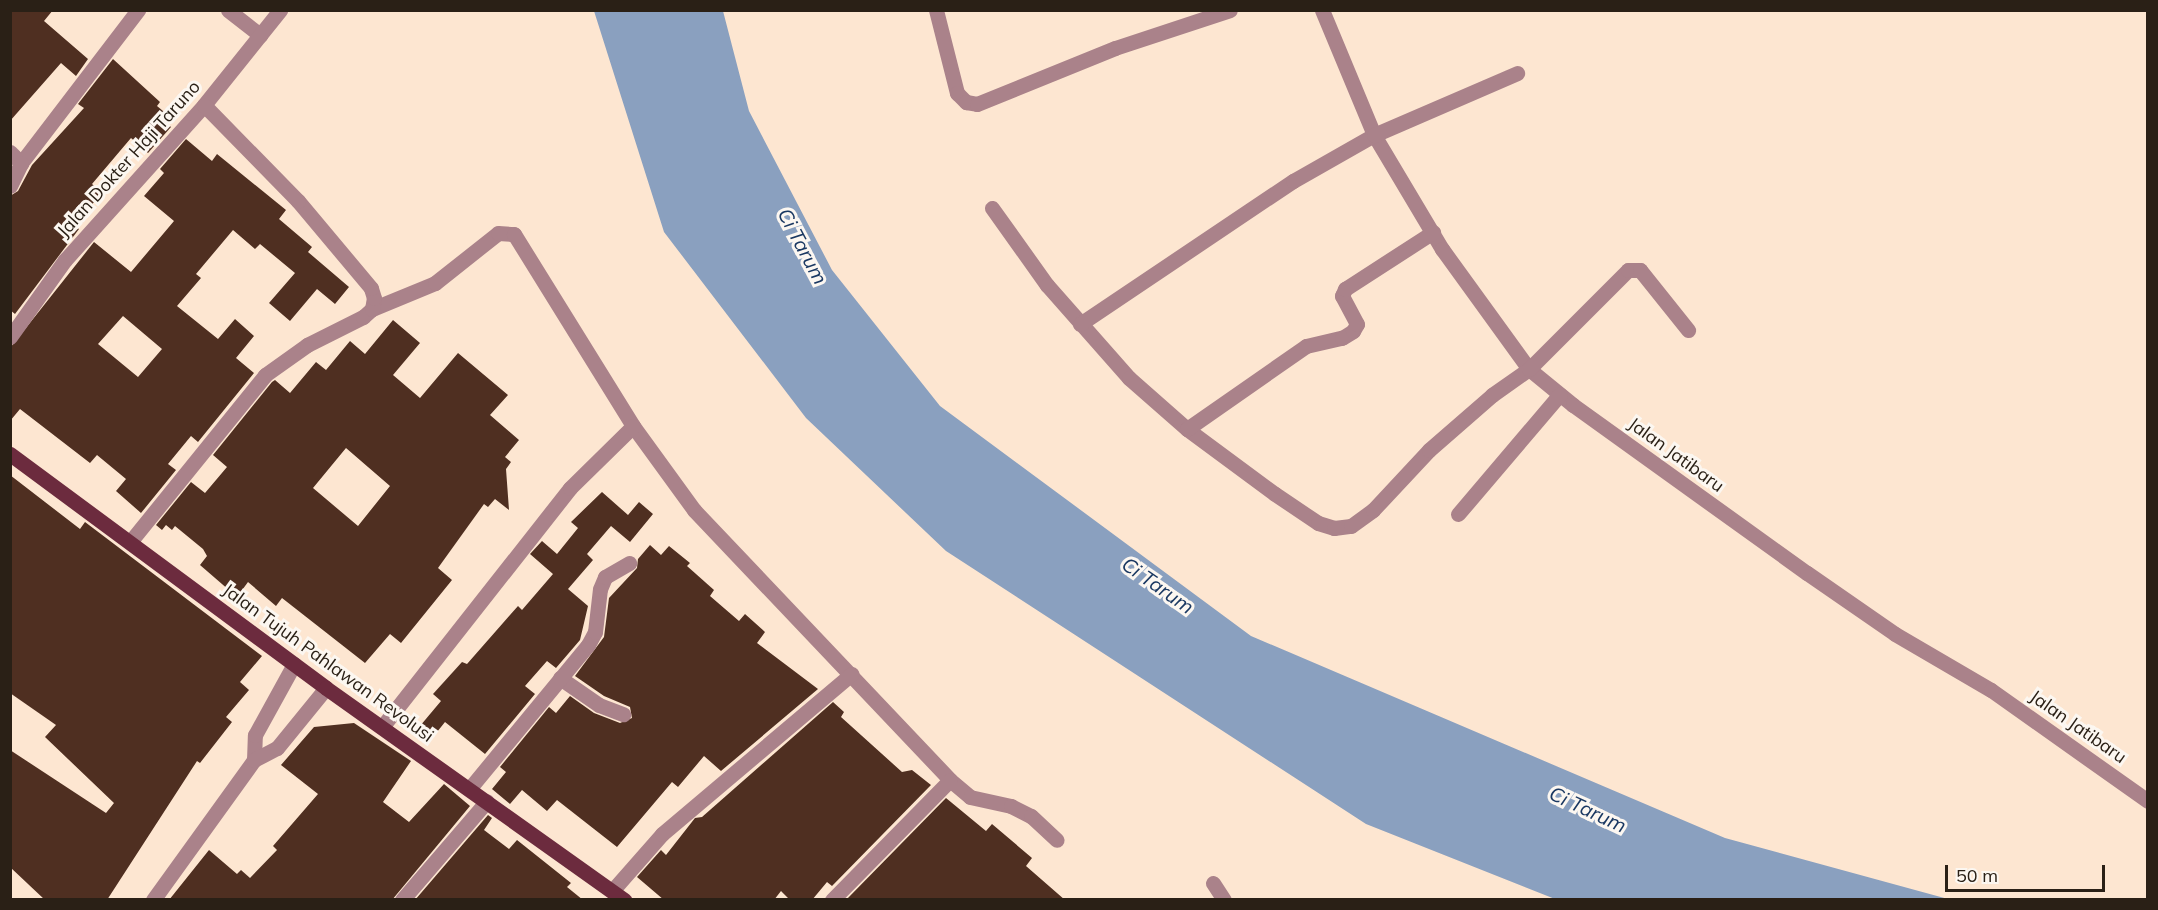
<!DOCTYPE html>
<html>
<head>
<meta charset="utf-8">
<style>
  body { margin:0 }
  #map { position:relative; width:2158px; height:910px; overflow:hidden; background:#fde6d1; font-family:Mulish,sans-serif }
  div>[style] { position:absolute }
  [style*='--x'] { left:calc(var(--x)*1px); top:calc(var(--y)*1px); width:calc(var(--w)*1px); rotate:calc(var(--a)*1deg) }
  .water>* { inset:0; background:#8aa0bf }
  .building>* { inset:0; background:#4f2f21 }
  .minor>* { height:15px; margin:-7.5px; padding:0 7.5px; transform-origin:7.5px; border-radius:7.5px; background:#aa828a }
  .major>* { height:15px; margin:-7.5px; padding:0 7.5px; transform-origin:7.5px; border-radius:7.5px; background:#6c2b3e }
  span { translate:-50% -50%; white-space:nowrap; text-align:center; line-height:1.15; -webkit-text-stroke:6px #fcf7f1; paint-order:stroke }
  .street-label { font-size:18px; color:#2a2016 }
  .water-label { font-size:20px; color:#1a3862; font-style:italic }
  .frame { position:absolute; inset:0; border:12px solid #2a2016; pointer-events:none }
  .scale { position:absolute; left:1945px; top:865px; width:160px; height:27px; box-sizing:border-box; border:3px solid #2a2016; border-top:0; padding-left:8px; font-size:18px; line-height:21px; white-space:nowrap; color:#2a2016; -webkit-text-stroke:4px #fcf7f1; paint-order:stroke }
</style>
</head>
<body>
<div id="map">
  <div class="water">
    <div style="clip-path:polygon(594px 11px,723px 11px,749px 111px,832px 270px,940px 406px,1251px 636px,1725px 838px,1948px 899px,1555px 899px,1366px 824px,946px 551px,806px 418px,664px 232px)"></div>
  </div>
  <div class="building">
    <div style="clip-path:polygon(10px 10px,53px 10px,44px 21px,88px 59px,76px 76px,61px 63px,10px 121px)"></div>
    <div style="clip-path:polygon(113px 59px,160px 102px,157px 106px,169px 116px,165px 121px,171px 127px,148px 153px,131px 138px,92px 184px,102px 193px,74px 225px,79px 229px,15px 314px,10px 310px,10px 196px,18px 191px,32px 165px,84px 108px,78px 104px)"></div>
    <div style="clip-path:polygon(evenodd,186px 139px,212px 161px,217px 154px,286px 210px,279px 219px,312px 247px,308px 252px,349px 287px,335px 304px,317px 289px,290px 321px,269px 303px,295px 273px,260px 244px,255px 249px,233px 230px,196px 274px,201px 278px,177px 306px,218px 339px,235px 319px,254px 336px,236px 358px,254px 373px,198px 442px,191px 436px,168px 464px,176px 470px,141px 513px,116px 491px,126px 479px,97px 455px,90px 463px,20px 409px,10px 421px,10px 348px,94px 242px,131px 272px,174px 221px,144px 196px,164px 173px,160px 169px,186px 139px,123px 316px,162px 349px,138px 377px,98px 344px,123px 316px)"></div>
    <div style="clip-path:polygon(evenodd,393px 320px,420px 343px,393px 375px,420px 398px,458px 353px,508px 395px,490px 415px,519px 440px,505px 457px,511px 462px,506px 469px,509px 510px,495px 499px,488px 507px,484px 504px,438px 568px,452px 580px,401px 643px,390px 634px,365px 663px,282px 598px,276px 606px,248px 582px,237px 597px,200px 565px,207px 556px,203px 549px,175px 526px,172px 530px,166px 525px,162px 530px,156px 525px,191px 482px,205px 493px,227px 467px,213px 455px,272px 382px,275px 380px,290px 393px,316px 362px,326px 370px,350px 341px,365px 354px,393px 320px,346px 448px,390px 486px,358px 526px,313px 488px,346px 448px)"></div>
    <div style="clip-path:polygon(10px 475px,80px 529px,85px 522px,262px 656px,240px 682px,249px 690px,226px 717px,232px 722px,200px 763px,197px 761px,107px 900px,45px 900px,10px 867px,10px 750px,106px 813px,114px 803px,45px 737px,56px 725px,10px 693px)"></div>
    <div style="clip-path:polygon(602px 492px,628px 515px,639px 502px,653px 514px,630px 542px,611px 526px,587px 554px,593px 560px,568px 589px,588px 606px,580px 640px,556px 668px,547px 661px,525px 686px,535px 694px,485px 754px,445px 722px,433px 737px,420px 726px,441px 701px,433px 694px,462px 662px,467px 664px,518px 606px,522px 610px,553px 574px,530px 554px,542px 541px,557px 554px,578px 528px,571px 522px)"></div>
    <div style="clip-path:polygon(650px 545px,661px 555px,669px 546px,690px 563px,687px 566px,714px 590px,710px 596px,739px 621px,745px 614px,765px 632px,757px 643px,818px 689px,721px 771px,704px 756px,678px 787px,672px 782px,617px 847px,557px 800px,547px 811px,522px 790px,510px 804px,492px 789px,506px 772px,500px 767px,549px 707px,556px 713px,570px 696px,594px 713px,620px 723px,632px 718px,630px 707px,604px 696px,575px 676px,604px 637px,609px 598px,637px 568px,638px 559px)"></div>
    <div style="clip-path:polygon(833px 702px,844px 712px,841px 717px,902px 772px,912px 770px,931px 785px,832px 886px,827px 882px,812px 900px,790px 900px,781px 891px,774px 900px,664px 900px,637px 877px,661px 850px,666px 855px,695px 818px,702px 817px)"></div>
    <div style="clip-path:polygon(354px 723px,411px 761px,383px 802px,409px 822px,444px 784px,470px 806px,392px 900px,169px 900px,209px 850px,237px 874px,241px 870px,250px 878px,277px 850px,273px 846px,318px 794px,281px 765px,314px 727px)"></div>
    <div style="clip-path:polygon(946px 798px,986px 831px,992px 824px,1032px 858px,1026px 866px,1065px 900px,847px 899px)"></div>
    <div style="clip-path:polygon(488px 815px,492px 818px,484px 830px,509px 849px,517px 840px,571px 883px,567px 887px,583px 900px,415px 900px)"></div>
  </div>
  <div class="minor">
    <div style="--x:228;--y:10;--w:41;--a:38"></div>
    <div style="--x:936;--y:10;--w:86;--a:75.8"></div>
    <div style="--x:957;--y:93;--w:13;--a:45"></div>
    <div style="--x:966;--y:102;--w:11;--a:10"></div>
    <div style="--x:977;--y:104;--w:149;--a:-22.1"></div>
    <div style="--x:1115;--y:48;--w:121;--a:-18.3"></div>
    <div style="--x:1322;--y:10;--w:135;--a:67.4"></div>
    <div style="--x:1374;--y:135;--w:133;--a:59.2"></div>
    <div style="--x:1442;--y:249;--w:148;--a:54.1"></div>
    <div style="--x:1529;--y:369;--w:57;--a:39.3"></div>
    <div style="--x:1573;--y:405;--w:288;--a:35.7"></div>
    <div style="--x:1807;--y:573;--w:107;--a:34.7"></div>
    <div style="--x:1895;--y:634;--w:111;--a:30.3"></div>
    <div style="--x:1991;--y:690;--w:192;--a:35.3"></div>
    <div style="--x:10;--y:152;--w:16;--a:45"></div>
    <div style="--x:21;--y:163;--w:193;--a:-52.6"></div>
    <div style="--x:10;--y:186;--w:25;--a:-64"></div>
    <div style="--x:992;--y:208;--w:95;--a:54.5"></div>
    <div style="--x:1047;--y:285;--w:124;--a:48.6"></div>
    <div style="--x:1129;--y:378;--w:77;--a:41.3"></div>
    <div style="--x:1187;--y:429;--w:109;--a:36.5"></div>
    <div style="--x:1275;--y:494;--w:52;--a:34"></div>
    <div style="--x:1318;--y:523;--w:17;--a:17"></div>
    <div style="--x:1334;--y:528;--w:17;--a:-7"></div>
    <div style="--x:1351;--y:526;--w:27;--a:-36"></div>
    <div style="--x:1373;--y:510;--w:82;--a:-47"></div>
    <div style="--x:1429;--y:450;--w:84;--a:-41.1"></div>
    <div style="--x:1492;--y:395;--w:45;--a:-35.1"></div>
    <div style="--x:1529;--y:369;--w:140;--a:-45"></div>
    <div style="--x:1628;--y:270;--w:12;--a:0"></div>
    <div style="--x:1640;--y:270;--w:77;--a:51.3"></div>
    <div style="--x:372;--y:309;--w:68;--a:-22.4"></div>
    <div style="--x:435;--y:283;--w:80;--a:-38.4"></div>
    <div style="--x:498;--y:233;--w:16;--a:4"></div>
    <div style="--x:514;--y:234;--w:226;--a:58.2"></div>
    <div style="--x:633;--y:426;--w:104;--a:54"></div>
    <div style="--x:694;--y:510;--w:372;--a:46.5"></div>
    <div style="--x:950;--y:780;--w:26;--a:40"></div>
    <div style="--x:970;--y:797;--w:42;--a:12.4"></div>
    <div style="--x:1011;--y:806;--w:22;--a:27"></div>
    <div style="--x:1031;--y:816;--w:35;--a:43"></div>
    <div style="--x:1080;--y:324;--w:257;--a:-33.9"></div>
    <div style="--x:1293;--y:181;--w:93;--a:-29.6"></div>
    <div style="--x:1374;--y:135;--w:156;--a:-23.4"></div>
    <div style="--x:10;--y:337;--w:95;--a:-54.5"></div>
    <div style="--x:65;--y:260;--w:208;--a:-48.1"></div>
    <div style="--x:204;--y:105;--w:122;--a:-51.3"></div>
    <div style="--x:1187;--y:429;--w:145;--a:-34.9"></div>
    <div style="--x:1306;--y:346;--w:37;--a:-13"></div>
    <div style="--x:1342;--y:338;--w:13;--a:-32"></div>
    <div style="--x:1353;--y:331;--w:8;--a:-60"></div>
    <div style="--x:1357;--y:324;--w:32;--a:-118"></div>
    <div style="--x:1342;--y:296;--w:8;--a:-67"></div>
    <div style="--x:1345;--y:289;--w:105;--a:-32.9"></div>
    <div style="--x:1458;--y:514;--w:157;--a:-49.6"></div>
    <div style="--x:130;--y:542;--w:215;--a:-51"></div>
    <div style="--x:265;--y:375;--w:52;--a:-35.5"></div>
    <div style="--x:307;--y:345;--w:63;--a:-26.6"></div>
    <div style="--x:363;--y:317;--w:12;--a:-42"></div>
    <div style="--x:372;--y:309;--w:11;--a:-80"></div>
    <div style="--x:374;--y:298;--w:10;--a:-107"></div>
    <div style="--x:371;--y:288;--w:114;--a:-130"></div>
    <div style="--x:298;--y:201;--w:134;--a:-134.4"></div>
    <div style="--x:560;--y:678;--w:47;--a:34.7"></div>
    <div style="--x:599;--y:705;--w:26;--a:21"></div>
    <div style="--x:382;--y:727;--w:304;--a:-51.8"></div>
    <div style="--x:570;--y:488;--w:88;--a:-44.5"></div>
    <div style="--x:254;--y:760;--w:25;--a:-88"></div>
    <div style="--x:255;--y:735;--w:81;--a:-61.2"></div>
    <div style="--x:470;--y:788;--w:185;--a:-50.5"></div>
    <div style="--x:588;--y:645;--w:15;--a:-62"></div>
    <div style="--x:595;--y:632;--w:43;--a:-83.4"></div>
    <div style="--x:600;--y:589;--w:13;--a:-67"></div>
    <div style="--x:605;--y:577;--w:28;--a:-30"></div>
    <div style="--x:1213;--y:883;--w:20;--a:57"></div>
    <div style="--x:612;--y:891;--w:76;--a:-48.7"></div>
    <div style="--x:662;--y:834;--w:248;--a:-40.2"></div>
    <div style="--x:153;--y:900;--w:173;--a:-54.2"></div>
    <div style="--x:254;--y:760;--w:26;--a:-28"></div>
    <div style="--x:277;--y:748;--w:77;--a:-50.8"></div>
    <div style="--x:402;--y:900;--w:130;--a:-49.4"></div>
    <div style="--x:832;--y:900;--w:168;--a:-45.5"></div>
  </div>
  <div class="major">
    <div style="--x:10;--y:454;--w:393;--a:36.5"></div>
    <div style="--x:326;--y:688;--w:366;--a:35.4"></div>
  </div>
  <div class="street-label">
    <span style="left:129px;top:159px;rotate:-48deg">Jalan Dokter Haji Taruno</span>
    <span style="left:1676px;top:455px;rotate:36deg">Jalan Jatibaru</span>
    <span style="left:328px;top:663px;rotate:36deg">Jalan Tujuh Pahlawan Revolusi</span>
    <span style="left:2078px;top:727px;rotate:35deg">Jalan Jatibaru</span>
  </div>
  <div class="water-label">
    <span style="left:803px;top:246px;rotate:62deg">Ci Tarum</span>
    <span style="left:1158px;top:585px;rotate:35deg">Ci Tarum</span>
    <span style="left:1588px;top:809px;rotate:25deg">Ci Tarum</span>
  </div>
  <div class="frame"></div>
  <div class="scale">50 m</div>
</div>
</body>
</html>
